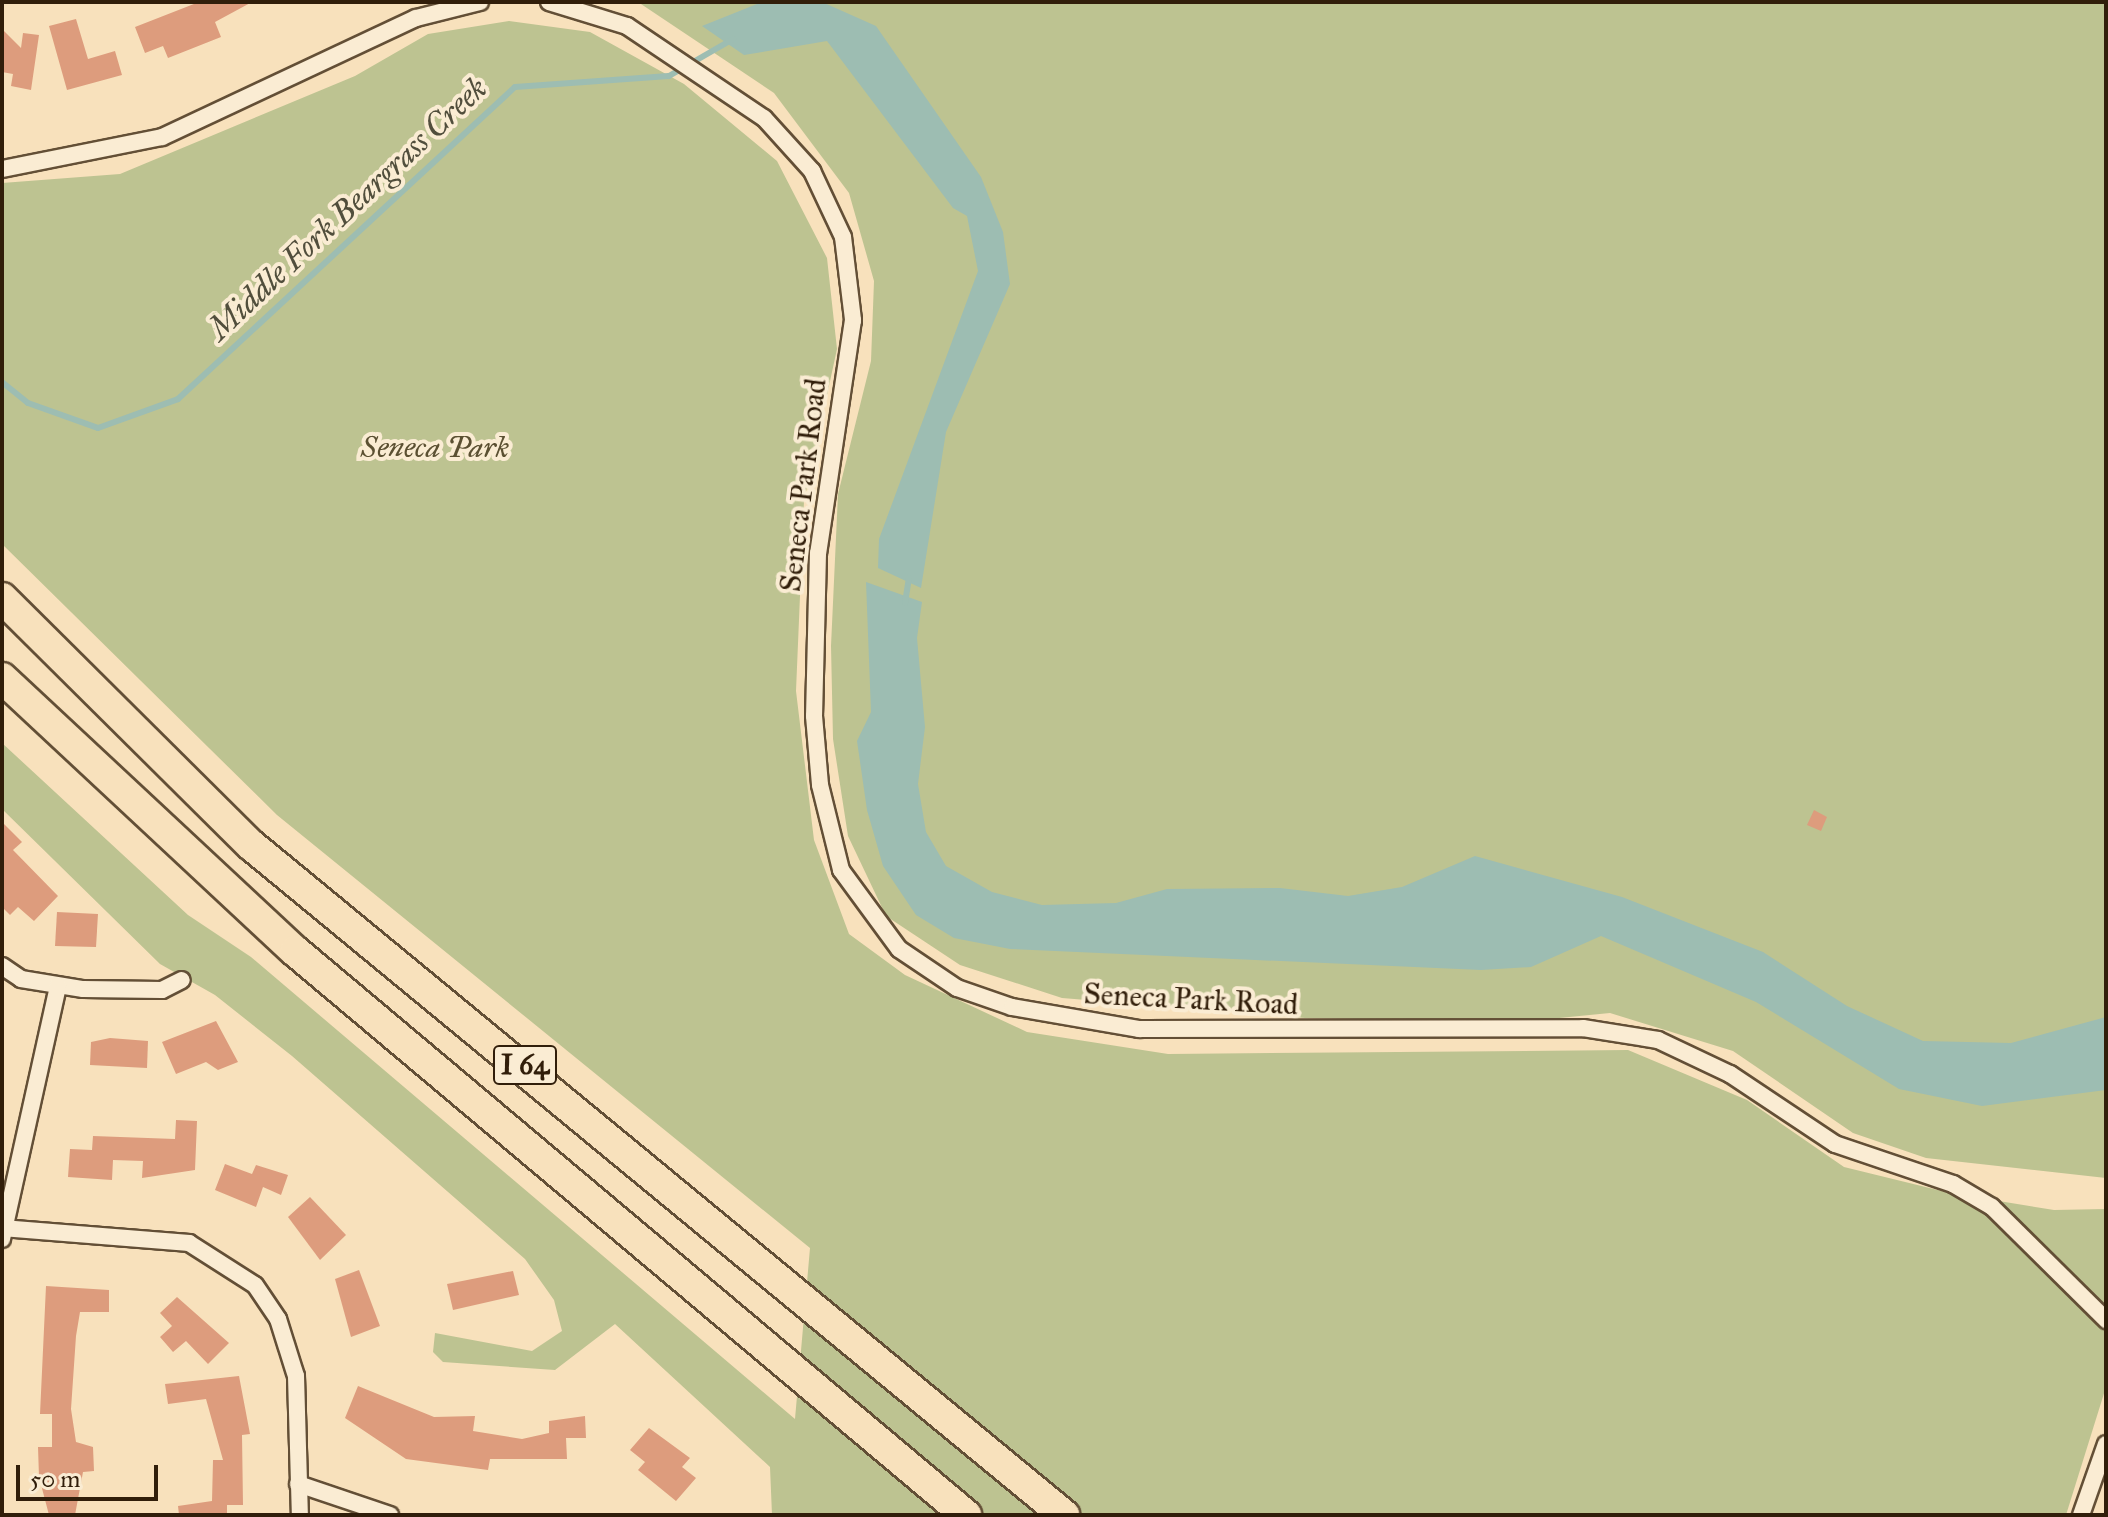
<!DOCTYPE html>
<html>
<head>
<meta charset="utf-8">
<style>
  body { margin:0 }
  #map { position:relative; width:2108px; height:1517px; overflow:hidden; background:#f8e1bc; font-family:"IM FELL Great Primer",serif }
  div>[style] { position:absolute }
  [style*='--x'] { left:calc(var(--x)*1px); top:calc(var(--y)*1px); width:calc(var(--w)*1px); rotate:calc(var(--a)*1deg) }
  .green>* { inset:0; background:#bdc391 }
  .water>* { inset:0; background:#9dbdb2 }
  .stream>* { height:6px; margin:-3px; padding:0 3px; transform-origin:3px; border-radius:3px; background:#9dbdb2 }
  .building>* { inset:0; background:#dd9c7d }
  .roads { filter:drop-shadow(2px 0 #634f36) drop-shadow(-2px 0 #634f36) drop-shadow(0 2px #634f36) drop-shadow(0 -2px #634f36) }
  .street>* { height:16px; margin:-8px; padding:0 8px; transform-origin:8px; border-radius:8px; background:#faecd3 }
  .highway>* { height:30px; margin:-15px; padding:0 15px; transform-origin:15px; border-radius:15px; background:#f8e1bc }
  span { translate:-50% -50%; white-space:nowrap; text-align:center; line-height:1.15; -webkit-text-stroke:8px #faecd3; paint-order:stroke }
  .shield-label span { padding:2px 6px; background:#faecd3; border:2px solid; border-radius:6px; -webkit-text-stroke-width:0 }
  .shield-label { font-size:28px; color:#311e0a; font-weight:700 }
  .park-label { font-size:30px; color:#5b5032; font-style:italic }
  .street-label { font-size:30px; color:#311e0a }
  .water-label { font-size:32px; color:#514e3c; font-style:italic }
  .frame { position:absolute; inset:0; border:4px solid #311e0a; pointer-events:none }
  .scale { position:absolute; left:16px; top:1465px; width:142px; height:36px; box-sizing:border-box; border:4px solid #311e0a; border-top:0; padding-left:10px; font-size:24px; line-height:28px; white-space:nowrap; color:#311e0a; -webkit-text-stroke:6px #faecd3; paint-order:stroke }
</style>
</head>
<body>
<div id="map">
  <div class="green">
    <div style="clip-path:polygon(638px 2px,2106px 2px,2106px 1178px,1926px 1158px,1853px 1133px,1733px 1051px,1610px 1013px,1518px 1022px,1305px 1018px,1062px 998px,960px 965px,886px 916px,848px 836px,833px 739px,831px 646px,838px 494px,871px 361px,874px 281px,849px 193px,774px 93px)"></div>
    <div style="clip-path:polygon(509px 21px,590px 32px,684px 84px,777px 161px,827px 258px,837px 349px,804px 501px,796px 691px,814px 840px,849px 934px,905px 975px,1027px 1032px,1168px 1054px,1628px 1050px,1747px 1100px,1844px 1167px,1950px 1193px,2054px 1210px,2106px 1209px,2106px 1387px,2066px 1515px,772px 1515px,770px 1467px,615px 1324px,555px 1370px,443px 1362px,433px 1352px,435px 1333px,532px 1351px,562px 1331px,554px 1300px,525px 1259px,292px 1056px,215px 995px,160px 964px,2px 809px,2px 743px,188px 915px,251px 957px,795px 1419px,810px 1248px,277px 815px,2px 544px,2px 183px,120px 174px,355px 76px,428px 34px)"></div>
  </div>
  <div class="water">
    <div style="clip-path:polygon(762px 2px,822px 2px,876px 26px,981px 177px,1003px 232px,1010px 284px,946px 432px,921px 588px,878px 568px,879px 539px,978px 271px,967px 216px,953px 208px,827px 41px,744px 55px,702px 26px)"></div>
    <div style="clip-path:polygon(866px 582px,922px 602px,917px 638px,925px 727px,918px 784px,926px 832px,946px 866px,992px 892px,1042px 905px,1116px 903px,1167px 889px,1280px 888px,1348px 896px,1402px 887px,1475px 856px,1622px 897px,1763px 952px,1847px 1006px,1923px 1041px,2011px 1043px,2106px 1017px,2106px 1090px,1982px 1106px,1899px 1089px,1756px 1002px,1601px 936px,1531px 967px,1481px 970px,1010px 949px,954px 938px,916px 915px,883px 866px,867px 810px,857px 741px,871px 712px)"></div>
  </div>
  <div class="stream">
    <div style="--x:2;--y:382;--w:33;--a:39"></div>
    <div style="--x:28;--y:403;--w:74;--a:19.7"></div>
    <div style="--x:98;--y:428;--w:85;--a:-19.9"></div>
    <div style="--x:178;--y:399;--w:459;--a:-42.8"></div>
    <div style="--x:515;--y:87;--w:154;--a:-4.1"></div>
    <div style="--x:669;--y:76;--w:74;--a:-30"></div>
    <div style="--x:905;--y:603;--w:25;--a:-81"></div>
  </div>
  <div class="building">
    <div style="clip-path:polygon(199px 2px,252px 2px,215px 22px,221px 37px,168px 58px,163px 46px,145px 53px,135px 27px)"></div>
    <div style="clip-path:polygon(76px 19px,88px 59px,115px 51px,122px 75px,67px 90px,49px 26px)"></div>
    <div style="clip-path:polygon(2px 29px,21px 48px,23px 33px,39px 35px,31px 90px,11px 86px,13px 74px,2px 72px)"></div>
    <div style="clip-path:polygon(1814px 810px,1827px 817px,1821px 831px,1807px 825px)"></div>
    <div style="clip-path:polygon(2px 822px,22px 842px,13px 850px,58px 896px,34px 921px,18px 907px,10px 915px,2px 907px)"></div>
    <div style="clip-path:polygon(57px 912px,98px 914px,96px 947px,55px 946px)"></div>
    <div style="clip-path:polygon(216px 1021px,238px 1062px,218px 1070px,206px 1062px,176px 1074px,162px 1042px)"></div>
    <div style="clip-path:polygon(110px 1038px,148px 1041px,147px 1068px,90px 1065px,91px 1042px)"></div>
    <div style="clip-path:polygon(176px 1120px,197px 1121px,195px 1170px,142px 1178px,143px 1161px,113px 1160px,112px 1180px,68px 1177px,70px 1149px,92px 1150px,93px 1136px,175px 1139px)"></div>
    <div style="clip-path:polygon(225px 1164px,252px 1174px,256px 1165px,288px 1175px,281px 1195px,263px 1187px,256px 1207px,215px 1190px)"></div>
    <div style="clip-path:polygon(310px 1197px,346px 1235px,320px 1260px,288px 1217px)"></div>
    <div style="clip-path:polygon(359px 1270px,380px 1326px,351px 1337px,335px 1279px)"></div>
    <div style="clip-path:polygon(513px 1271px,519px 1295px,453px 1310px,447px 1284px)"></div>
    <div style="clip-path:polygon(46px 1286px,109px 1290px,109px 1312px,80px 1312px,76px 1336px,71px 1409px,76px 1442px,93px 1447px,94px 1471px,83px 1472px,75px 1515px,49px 1515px,39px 1477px,38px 1447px,52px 1447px,52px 1414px,40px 1414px)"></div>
    <div style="clip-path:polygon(177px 1297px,229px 1343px,208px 1364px,186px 1341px,173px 1352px,160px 1337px,172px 1326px,160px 1313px)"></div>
    <div style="clip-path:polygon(239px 1376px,250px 1434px,242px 1435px,243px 1505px,227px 1505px,227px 1515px,179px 1515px,178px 1506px,212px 1501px,213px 1460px,223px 1460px,206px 1399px,168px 1404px,165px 1384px)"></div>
    <div style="clip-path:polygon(358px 1386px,434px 1417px,475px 1416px,473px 1431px,522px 1439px,549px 1433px,549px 1421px,585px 1416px,586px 1438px,566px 1438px,567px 1459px,490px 1459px,488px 1470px,406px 1459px,345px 1418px)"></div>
    <div style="clip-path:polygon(649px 1428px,690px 1458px,682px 1467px,696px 1478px,676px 1501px,638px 1470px,645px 1462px,630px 1450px)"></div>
  </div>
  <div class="roads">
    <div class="street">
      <div style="--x:549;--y:2;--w:82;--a:17.1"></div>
      <div style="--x:627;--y:26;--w:165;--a:33.9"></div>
      <div style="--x:764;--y:118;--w:72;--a:47.8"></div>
      <div style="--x:812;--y:171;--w:73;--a:64.8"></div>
      <div style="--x:843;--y:237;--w:84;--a:83.1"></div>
      <div style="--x:853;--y:320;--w:236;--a:98.5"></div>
      <div style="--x:818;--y:553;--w:163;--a:91.4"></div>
      <div style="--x:814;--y:716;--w:69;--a:85"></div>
      <div style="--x:820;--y:785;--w:88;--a:76.1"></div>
      <div style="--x:841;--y:870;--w:98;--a:53.7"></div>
      <div style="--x:899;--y:949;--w:70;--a:33.9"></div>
      <div style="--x:957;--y:988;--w:58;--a:19.1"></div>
      <div style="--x:1012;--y:1007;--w:129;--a:9.8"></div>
      <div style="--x:1139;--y:1029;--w:444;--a:-0.1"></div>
      <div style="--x:1583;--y:1028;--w:76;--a:9.1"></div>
      <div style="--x:1658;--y:1040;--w:80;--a:25.3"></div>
      <div style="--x:1730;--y:1074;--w:126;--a:33.7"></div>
      <div style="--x:1835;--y:1144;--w:125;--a:18.7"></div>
      <div style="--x:1953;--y:1184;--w:45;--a:30.5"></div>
      <div style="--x:1992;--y:1207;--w:161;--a:44.7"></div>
      <div style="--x:2;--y:169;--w:163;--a:-11.3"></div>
      <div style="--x:162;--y:137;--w:280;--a:-25.1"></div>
      <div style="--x:416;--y:18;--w:66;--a:-14"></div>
      <div style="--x:2;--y:966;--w:23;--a:34"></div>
      <div style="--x:21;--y:979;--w:63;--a:9.2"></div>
      <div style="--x:83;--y:989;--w:79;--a:0.7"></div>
      <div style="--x:162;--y:990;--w:22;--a:-27"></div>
      <div style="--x:2;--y:1228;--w:188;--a:4.6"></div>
      <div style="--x:189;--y:1243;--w:78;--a:32.5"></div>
      <div style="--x:255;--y:1285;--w:41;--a:55.9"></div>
      <div style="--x:278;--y:1319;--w:60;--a:72.5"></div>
      <div style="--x:296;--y:1376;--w:139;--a:88.4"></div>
      <div style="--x:2;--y:1239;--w:259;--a:-77.5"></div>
      <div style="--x:298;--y:1484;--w:97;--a:18.6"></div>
      <div style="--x:2081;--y:1515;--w:75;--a:-70.6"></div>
    </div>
    <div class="highway">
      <div style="--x:2;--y:598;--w:351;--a:44.8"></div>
      <div style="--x:251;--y:845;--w:1054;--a:39.49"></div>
      <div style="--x:2;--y:678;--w:400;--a:43"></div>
      <div style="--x:295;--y:951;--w:877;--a:40.05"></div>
    </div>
  </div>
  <div class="shield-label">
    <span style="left:525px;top:1065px">I 64</span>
  </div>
  <div class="park-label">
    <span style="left:435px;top:447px">Seneca Park</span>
  </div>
  <div class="street-label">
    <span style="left:803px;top:485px;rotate:-83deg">Seneca Park Road</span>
    <span style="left:1191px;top:999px;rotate:3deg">Seneca Park Road</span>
  </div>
  <div class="water-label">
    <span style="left:348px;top:209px;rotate:-43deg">Middle Fork Beargrass Creek</span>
  </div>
  <div class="frame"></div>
  <div class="scale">50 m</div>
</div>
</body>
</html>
